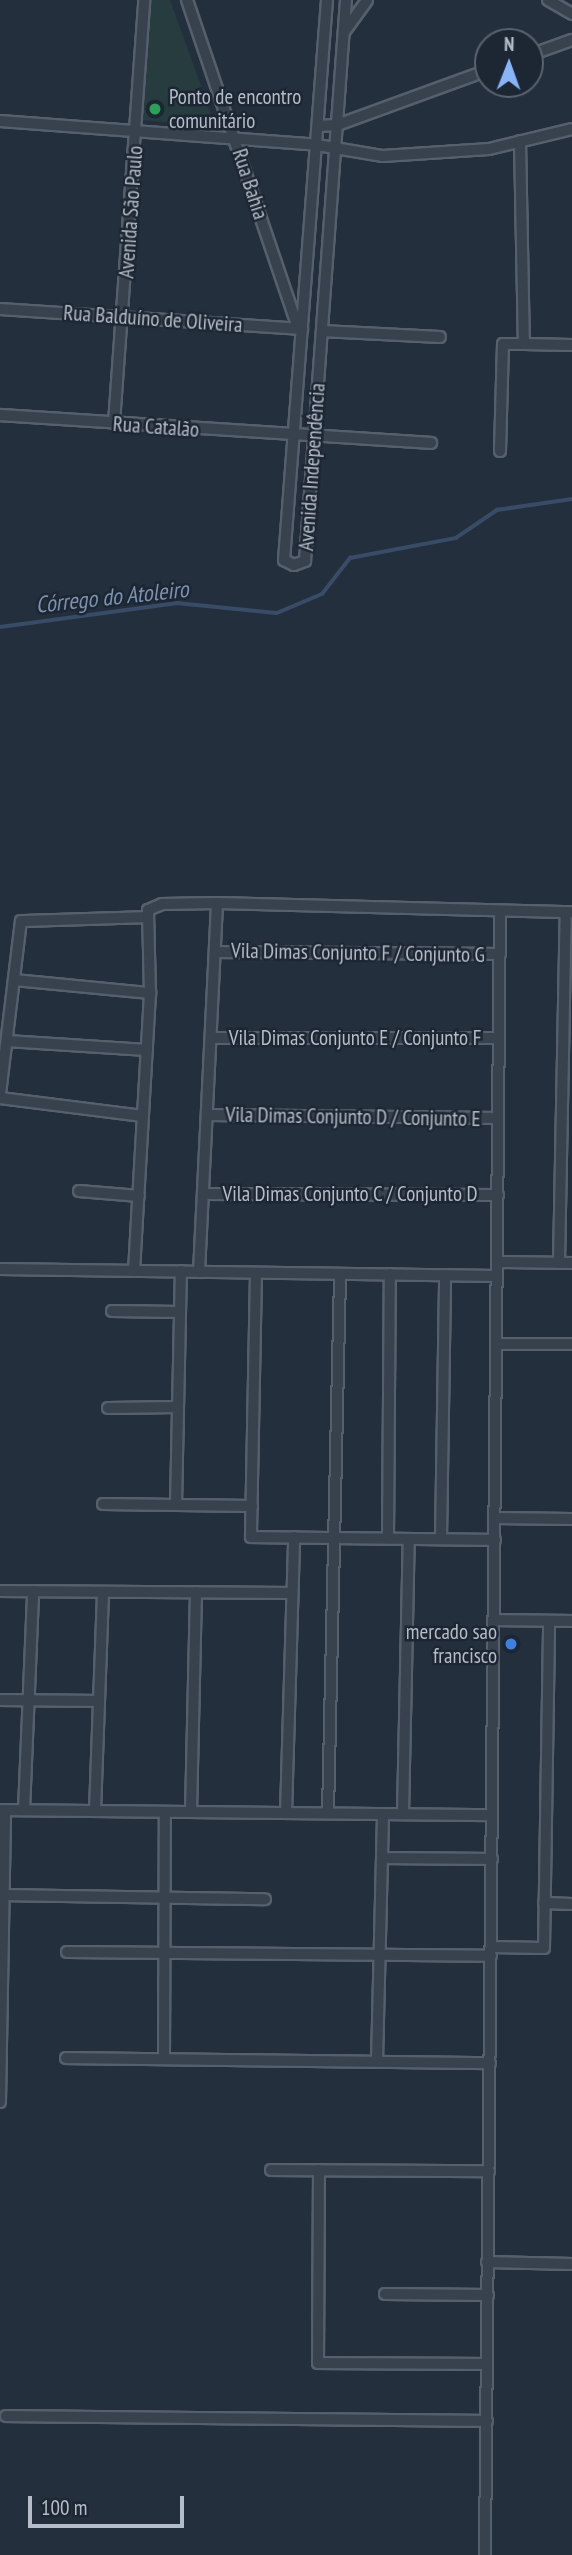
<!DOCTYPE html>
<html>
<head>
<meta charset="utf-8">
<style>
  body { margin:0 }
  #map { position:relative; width:572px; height:2555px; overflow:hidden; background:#242f3e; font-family:"PT Sans Narrow",sans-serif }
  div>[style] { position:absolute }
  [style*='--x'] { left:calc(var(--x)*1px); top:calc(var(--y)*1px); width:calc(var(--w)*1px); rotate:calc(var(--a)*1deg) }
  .green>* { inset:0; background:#263c3f }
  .stream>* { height:3.5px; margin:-1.75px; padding:0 1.75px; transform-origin:1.75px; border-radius:1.75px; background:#394c67 }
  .roads { filter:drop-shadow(2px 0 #565f6c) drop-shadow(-2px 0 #565f6c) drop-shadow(0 2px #565f6c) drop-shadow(0 -2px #565f6c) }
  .minor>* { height:10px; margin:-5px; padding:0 5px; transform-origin:5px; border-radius:5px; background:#38414e }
  .dots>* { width:19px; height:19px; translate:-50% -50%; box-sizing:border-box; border:4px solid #1d2633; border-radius:50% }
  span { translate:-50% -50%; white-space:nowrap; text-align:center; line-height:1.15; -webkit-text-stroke:5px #1d2633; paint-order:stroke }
  .poi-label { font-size:21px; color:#b4bcc9 }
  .left { translate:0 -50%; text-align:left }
  .right { translate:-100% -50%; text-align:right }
  .street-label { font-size:21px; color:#b4bcc9 }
  .water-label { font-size:23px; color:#7c92b1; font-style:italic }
  .north { position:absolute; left:474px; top:28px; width:70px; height:70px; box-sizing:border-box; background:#1d2633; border:2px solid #59626f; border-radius:50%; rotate:1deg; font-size:19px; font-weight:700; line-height:28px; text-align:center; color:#b4bcc9 }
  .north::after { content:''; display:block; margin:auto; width:24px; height:32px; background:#8ab4f8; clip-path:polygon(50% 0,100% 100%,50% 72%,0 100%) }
  .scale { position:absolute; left:28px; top:2496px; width:156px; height:32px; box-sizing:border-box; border:4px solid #b4bcc9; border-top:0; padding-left:9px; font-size:21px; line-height:24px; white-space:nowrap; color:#b4bcc9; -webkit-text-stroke:5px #1d2633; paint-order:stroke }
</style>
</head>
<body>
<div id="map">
  <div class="green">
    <div style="clip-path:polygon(151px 0,170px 0,216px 127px,142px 120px)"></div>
  </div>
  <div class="stream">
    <div style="--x:0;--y:627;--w:179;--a:-7.7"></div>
    <div style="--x:177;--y:603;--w:100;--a:5.7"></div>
    <div style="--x:277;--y:613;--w:49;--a:-22.9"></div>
    <div style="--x:322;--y:594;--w:46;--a:-52.1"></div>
    <div style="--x:350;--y:558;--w:108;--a:-10.7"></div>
    <div style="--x:456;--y:538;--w:50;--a:-34.3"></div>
    <div style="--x:497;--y:510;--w:76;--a:-8.3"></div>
  </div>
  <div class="roads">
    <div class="minor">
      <div style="--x:187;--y:0;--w:346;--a:71.3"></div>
      <div style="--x:327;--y:0;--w:562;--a:94.39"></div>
      <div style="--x:284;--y:560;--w:11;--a:27"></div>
      <div style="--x:294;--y:565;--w:12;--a:-20"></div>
      <div style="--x:305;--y:561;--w:562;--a:-85.82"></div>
      <div style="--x:548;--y:0;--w:28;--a:30"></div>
      <div style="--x:344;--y:32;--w:39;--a:-54"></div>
      <div style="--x:530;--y:55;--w:45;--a:-19.7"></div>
      <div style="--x:0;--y:121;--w:318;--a:4.3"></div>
      <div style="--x:317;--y:145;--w:67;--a:9.5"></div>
      <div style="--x:383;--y:156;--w:106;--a:-3.8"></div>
      <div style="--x:489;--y:149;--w:85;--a:-13.5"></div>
      <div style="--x:318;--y:126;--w:19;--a:-3"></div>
      <div style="--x:337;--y:125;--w:161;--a:-20"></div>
      <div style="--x:520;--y:141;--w:203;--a:88.9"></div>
      <div style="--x:524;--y:344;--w:48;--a:1.2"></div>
      <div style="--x:0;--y:309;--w:303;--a:3.8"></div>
      <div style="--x:322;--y:331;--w:118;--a:2.9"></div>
      <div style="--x:0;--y:415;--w:432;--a:3.7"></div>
      <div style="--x:114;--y:423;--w:424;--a:-85.9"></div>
      <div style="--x:500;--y:451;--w:107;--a:-88.4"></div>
      <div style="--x:503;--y:344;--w:21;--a:0"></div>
      <div style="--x:216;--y:952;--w:284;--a:0.4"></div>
      <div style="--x:14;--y:980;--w:137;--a:5.5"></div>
      <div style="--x:212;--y:1038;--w:287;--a:0"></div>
      <div style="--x:7;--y:1041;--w:140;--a:3.7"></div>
      <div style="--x:0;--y:1094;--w:174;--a:-83.1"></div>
      <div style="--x:21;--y:921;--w:124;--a:-1.8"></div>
      <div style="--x:0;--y:1098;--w:144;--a:7.2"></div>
      <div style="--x:207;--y:1115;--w:291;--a:0.6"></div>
      <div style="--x:79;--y:1191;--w:60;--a:4.8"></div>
      <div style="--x:203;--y:1194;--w:295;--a:0.2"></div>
      <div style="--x:497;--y:1262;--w:75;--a:0.8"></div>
      <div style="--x:559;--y:1263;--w:351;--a:-88.9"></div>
      <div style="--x:0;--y:1269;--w:497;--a:0.8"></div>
      <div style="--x:134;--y:1271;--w:278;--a:-86.7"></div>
      <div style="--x:150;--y:993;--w:83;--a:-91.4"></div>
      <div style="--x:148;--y:910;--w:15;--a:-23"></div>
      <div style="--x:162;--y:904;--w:55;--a:-1"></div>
      <div style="--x:217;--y:903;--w:355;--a:1.5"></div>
      <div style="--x:199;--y:1272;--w:369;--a:-87.2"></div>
      <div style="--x:256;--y:1273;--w:264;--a:91.1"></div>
      <div style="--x:251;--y:1537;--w:244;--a:0.7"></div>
      <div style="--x:112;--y:1311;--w:68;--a:0.8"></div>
      <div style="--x:496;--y:1344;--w:76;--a:0"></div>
      <div style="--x:108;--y:1408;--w:70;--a:-0.8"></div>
      <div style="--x:103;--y:1504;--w:149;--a:0.8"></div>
      <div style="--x:176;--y:1505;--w:234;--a:-88.8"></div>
      <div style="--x:495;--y:1518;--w:77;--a:0.7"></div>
      <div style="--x:388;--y:1538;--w:264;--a:-89.6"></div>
      <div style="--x:441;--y:1539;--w:264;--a:-89.1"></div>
      <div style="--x:0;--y:1591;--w:289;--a:0.4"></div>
      <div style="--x:494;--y:1620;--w:78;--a:0.7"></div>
      <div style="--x:0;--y:1700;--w:99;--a:0.6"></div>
      <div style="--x:0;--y:1810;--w:492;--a:0.6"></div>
      <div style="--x:24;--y:1810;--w:219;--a:-87.6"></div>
      <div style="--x:95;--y:1811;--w:219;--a:-87.9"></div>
      <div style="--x:191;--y:1812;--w:220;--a:-88.7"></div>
      <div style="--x:286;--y:1813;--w:276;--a:-88.3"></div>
      <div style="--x:328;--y:1813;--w:539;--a:-88.72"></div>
      <div style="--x:403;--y:1814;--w:275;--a:-88.8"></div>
      <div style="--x:382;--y:1858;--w:110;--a:0.5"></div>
      <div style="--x:0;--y:1895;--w:265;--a:0.9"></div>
      <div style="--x:544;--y:1903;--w:28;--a:2"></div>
      <div style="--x:491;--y:1947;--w:53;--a:1.1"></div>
      <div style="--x:544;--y:1948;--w:327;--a:-89.1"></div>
      <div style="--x:67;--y:1952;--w:424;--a:0.5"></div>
      <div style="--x:66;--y:2058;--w:424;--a:0.7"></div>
      <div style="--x:164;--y:2059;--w:247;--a:-89.8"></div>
      <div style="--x:377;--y:2061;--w:247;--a:-88.6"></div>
      <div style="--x:0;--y:2102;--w:292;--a:-89"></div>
      <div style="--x:271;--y:2170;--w:218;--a:0.3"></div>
      <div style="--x:319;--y:2170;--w:193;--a:90.3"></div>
      <div style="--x:318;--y:2363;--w:169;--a:0.3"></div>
      <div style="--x:487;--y:2262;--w:85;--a:1.3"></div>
      <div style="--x:385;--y:2294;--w:103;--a:0.6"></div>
      <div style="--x:6;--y:2416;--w:481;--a:0.6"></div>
      <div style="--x:485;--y:2555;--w:1644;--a:-89.48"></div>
    </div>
  </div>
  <div class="dots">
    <div style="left:155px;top:109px;background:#2e9e5b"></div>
    <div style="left:511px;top:1644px;background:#3f7fe0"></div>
  </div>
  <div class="poi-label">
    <span class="left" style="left:169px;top:109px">Ponto de encontro<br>comunitário</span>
    <span class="right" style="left:497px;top:1644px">mercado sao<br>francisco</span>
  </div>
  <div class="street-label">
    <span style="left:250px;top:184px;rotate:72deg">Rua Bahia</span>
    <span style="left:131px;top:212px;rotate:-86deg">Avenida São Paulo</span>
    <span style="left:153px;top:319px;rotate:4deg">Rua Balduíno de Oliveira</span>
    <span style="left:156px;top:427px;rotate:4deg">Rua Catalão</span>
    <span style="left:312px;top:467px;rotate:-86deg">Avenida Independência</span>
    <span style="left:358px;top:953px;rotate:1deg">Vila Dimas Conjunto F / Conjunto G</span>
    <span style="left:355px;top:1038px">Vila Dimas Conjunto E / Conjunto F</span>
    <span style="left:353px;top:1117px;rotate:1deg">Vila Dimas Conjunto D / Conjunto E</span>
    <span style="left:350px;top:1194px">Vila Dimas Conjunto C / Conjunto D</span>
  </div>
  <div class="water-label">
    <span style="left:112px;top:597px;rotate:-6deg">Córrego do Atoleiro</span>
  </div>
  <div class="north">N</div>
  <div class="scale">100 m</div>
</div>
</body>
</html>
